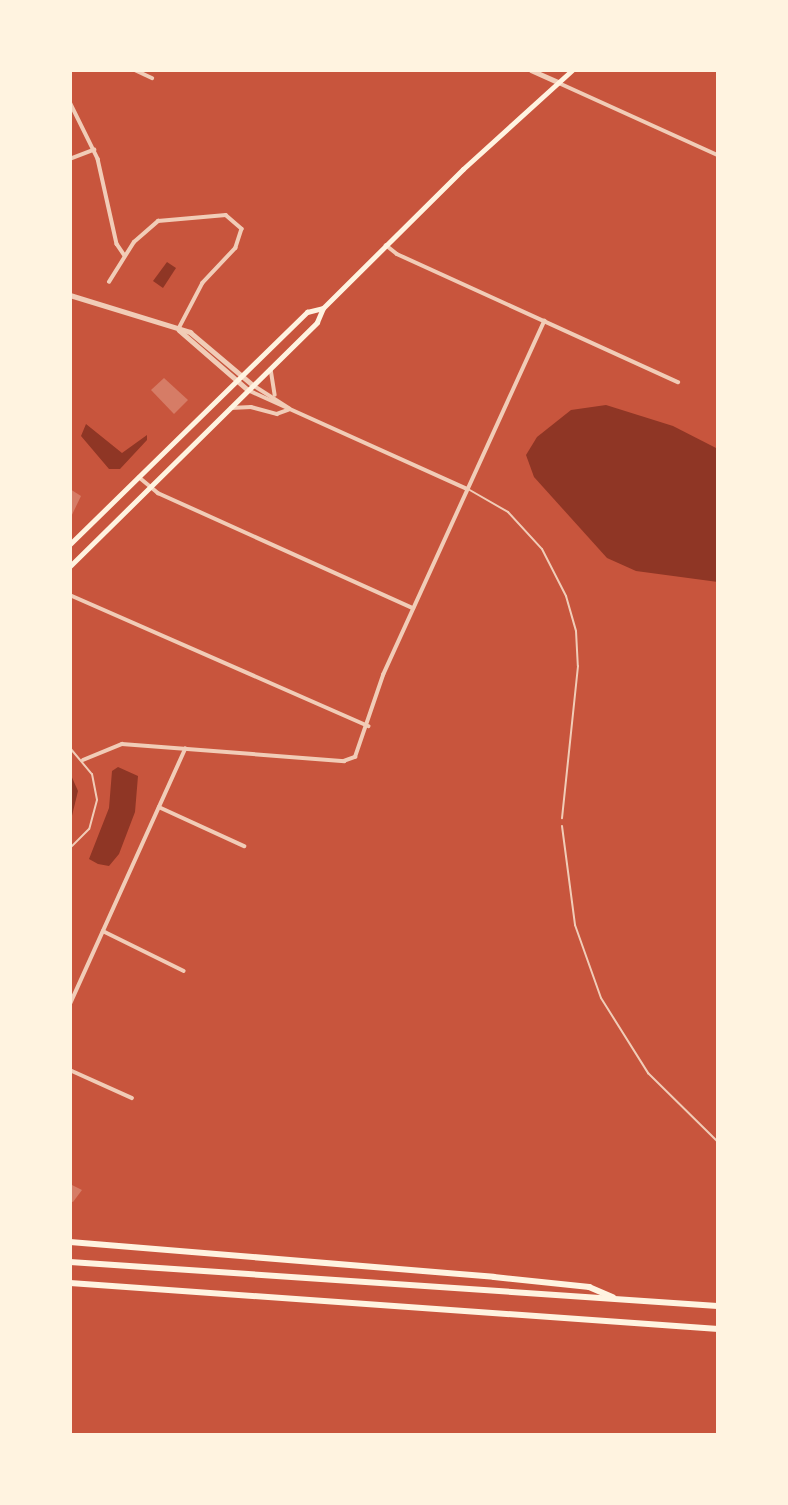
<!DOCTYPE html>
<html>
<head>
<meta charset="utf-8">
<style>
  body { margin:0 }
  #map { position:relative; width:788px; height:1505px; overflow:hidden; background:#c8553d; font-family:"Varela Round",sans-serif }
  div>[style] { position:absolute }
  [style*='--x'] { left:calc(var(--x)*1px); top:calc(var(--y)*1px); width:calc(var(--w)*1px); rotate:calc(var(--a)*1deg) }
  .water>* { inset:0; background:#8f3625 }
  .building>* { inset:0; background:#d67c66 }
  .service>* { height:2px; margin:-1px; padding:0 1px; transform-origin:1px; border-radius:1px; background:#f1ccb7 }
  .minor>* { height:3.5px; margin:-1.75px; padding:0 1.75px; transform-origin:1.75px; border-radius:1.75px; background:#f1ccb7 }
  .tertiary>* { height:4.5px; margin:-2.25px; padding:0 2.25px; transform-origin:2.25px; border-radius:2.25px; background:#f1ccb7 }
  .primary>* { height:5px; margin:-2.5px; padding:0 2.5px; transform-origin:2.5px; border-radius:2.5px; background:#fff3e0 }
  .motorway>* { height:6px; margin:-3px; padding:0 3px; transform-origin:3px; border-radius:3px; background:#fff3e0 }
  span { translate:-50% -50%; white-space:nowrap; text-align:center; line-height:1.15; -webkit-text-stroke:6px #fff3e0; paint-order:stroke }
  .frame { position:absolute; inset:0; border:72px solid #fff3e0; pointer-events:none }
</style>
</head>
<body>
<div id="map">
  <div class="water">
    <div style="clip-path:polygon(167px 262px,176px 268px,163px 288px,153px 281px)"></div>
    <div style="clip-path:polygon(606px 405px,673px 426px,718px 449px,718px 582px,636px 571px,607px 558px,534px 477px,526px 455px,537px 437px,571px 410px)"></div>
    <div style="clip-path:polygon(86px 424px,122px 453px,147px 435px,147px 440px,120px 469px,109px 469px,81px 436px)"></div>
    <div style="clip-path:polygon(118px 767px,138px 776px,135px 812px,119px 854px,109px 866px,98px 864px,89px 859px,109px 808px,112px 771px)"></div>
    <div style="clip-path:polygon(70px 773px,78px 791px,70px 824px)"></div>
  </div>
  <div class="building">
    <div style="clip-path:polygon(164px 378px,188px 400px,174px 414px,151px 390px)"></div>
    <div style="clip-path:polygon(70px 489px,81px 496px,70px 519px)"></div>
    <div style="clip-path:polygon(70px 1184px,82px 1190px,73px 1202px,70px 1201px)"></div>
  </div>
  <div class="service">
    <div style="--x:468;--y:489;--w:46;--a:29.9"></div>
    <div style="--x:508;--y:512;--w:50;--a:47.4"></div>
    <div style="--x:542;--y:549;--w:53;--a:62.9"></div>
    <div style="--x:566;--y:596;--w:36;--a:74"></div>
    <div style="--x:576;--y:631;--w:35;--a:87"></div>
    <div style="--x:578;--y:666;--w:153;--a:96"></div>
    <div style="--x:70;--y:748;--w:34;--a:50"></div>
    <div style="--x:92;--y:774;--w:26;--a:79"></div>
    <div style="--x:97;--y:800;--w:30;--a:105"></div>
    <div style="--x:89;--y:829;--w:27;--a:135"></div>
    <div style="--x:562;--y:826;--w:100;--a:82.5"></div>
    <div style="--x:575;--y:925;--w:77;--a:70.4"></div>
    <div style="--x:601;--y:998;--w:89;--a:57.9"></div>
    <div style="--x:648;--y:1073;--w:98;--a:44.6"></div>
  </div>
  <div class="minor">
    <div style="--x:135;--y:70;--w:19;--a:25"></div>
    <div style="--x:559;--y:83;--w:175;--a:24.4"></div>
    <div style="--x:70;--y:102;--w:64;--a:63.8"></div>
    <div style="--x:98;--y:159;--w:87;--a:77.4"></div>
    <div style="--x:117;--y:244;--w:14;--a:56"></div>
    <div style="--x:70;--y:159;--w:26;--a:-21"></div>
    <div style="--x:386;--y:245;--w:14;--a:39"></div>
    <div style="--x:397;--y:254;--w:309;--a:24.5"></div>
    <div style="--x:109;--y:282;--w:47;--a:-58"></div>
    <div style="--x:134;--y:242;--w:32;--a:-41"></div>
    <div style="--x:158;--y:221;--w:68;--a:-5"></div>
    <div style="--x:226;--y:215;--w:21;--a:41"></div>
    <div style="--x:242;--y:229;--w:20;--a:108"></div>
    <div style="--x:236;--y:248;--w:48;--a:133.3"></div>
    <div style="--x:203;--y:283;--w:52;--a:117.6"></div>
    <div style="--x:271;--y:369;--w:26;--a:81"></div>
    <div style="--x:253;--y:385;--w:43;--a:32.6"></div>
    <div style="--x:248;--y:390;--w:240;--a:24.3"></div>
    <div style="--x:231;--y:408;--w:20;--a:-3"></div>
    <div style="--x:251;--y:407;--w:27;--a:15"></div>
    <div style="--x:277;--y:414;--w:12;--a:-20"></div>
    <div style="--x:139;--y:477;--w:25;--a:40"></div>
    <div style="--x:158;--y:493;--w:280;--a:24.3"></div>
    <div style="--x:70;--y:595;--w:326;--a:23.7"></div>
    <div style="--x:83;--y:760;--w:42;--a:-22.3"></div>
    <div style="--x:122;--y:744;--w:223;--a:4.4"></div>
    <div style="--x:344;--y:761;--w:12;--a:-20"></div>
    <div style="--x:355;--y:757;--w:87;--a:-71.1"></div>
    <div style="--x:383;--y:675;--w:389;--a:-65.5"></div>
    <div style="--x:159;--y:807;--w:94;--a:24.6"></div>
    <div style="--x:103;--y:931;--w:90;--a:26.3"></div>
    <div style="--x:70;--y:1004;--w:280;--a:-65.7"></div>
    <div style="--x:70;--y:1070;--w:68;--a:24.3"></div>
  </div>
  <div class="tertiary">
    <div style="--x:531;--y:70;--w:30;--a:24"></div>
    <div style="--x:70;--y:295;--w:126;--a:17.1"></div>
    <div style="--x:190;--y:332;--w:82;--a:40.1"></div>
    <div style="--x:179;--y:330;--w:91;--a:41"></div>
  </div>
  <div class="primary">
    <div style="--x:70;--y:544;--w:332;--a:-44.4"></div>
    <div style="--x:307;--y:312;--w:16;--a:-14"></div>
    <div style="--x:70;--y:566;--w:347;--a:-44.6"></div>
    <div style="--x:317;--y:322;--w:15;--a:-67"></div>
    <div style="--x:323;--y:308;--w:197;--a:-44.8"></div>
    <div style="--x:463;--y:169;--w:147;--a:-42.2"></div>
  </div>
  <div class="motorway">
    <div style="--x:70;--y:1242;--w:425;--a:4.7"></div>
    <div style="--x:494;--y:1277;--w:96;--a:6"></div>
    <div style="--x:589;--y:1287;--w:26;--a:23"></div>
    <div style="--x:70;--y:1262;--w:649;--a:3.88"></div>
    <div style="--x:70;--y:1283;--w:650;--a:4.06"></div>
  </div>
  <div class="frame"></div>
</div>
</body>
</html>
